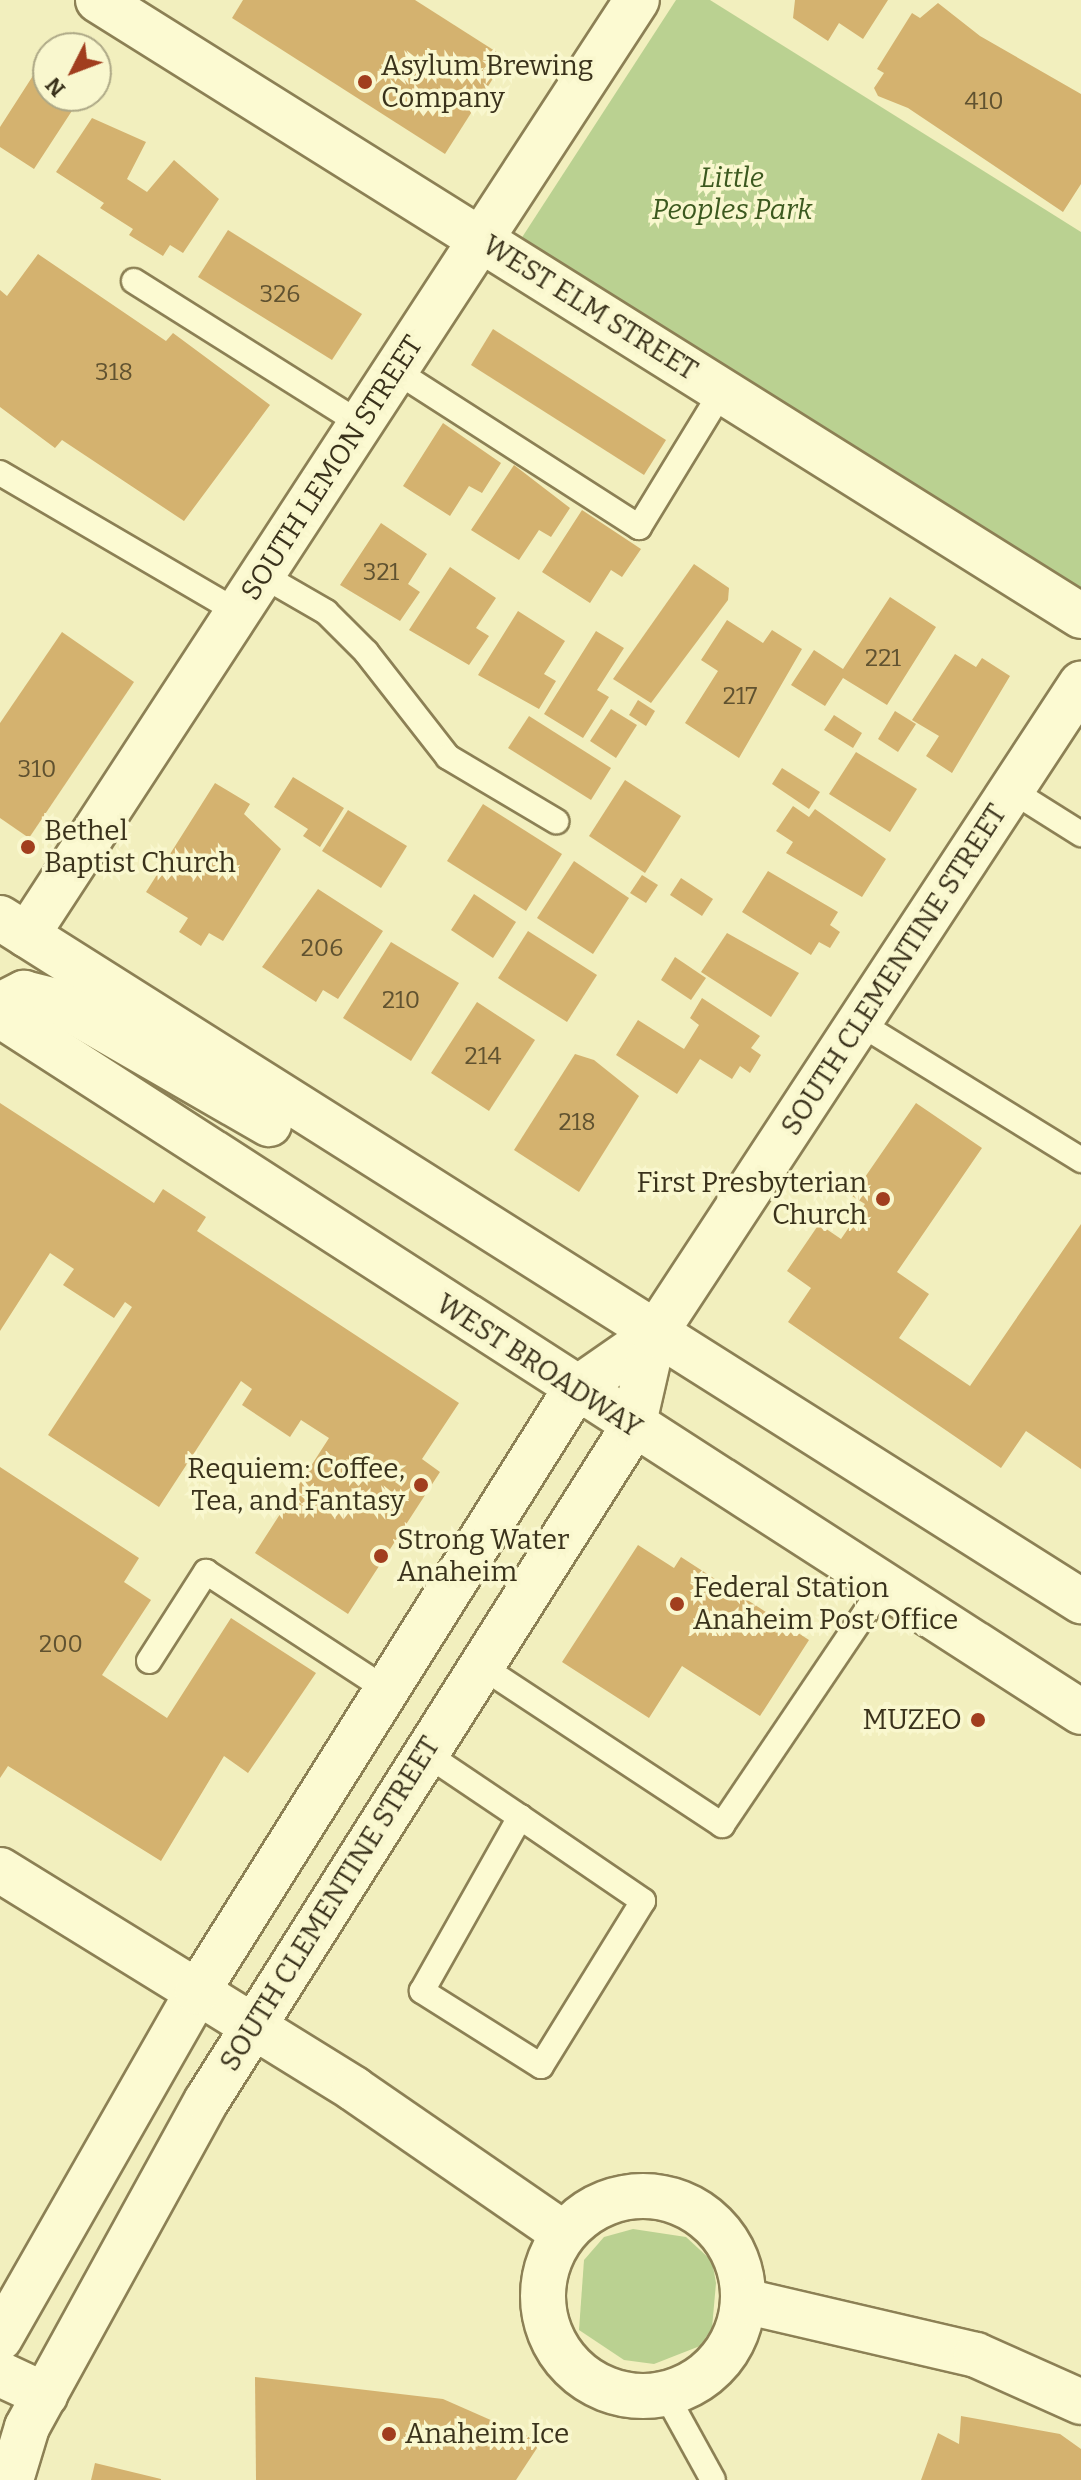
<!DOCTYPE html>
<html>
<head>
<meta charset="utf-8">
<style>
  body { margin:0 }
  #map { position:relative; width:1081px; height:2480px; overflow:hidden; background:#f2efbe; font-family:Bitter,serif }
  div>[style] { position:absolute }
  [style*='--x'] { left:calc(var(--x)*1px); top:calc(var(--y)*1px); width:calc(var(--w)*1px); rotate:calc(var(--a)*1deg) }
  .green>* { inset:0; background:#bad191 }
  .building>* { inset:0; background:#d4b26f }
  .roads { filter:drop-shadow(2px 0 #8c8055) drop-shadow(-2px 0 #8c8055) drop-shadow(0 2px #8c8055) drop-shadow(0 -2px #8c8055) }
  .lane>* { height:24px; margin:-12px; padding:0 12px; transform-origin:12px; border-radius:12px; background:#fcfad2 }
  .street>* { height:44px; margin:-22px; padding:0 22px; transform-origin:22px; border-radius:22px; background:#fcfad2 }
  .street>.ring { margin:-22px; padding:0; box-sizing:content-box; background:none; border:44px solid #fcfad2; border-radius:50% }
  .secondary>* { height:44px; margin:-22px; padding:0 22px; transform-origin:22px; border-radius:22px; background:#fcfad2 }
  .dots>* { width:22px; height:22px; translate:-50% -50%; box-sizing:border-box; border:4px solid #f9f7ce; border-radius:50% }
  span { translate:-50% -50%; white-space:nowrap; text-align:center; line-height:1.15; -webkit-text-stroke:7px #f9f7ce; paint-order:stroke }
  .number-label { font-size:24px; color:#605230 }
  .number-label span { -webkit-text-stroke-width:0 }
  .poi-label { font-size:28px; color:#3a321b }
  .left { translate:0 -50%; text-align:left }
  .right { translate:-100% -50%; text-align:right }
  .park-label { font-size:28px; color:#3c591f; font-style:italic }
  .street-label { font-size:28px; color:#3a321b }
  .north { position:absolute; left:32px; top:32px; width:80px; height:80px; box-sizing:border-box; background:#f9f7ce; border:2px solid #ada886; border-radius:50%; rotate:228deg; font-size:22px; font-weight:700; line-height:32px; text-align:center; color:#3a321b }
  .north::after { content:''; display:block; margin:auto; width:28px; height:36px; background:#a13e1e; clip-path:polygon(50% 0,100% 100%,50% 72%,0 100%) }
</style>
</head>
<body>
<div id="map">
  <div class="green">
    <div style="clip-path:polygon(676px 0,710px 0,1081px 232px,1081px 588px,519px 242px)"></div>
    <div style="clip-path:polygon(633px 2229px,686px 2237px,712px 2261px,716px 2283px,712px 2328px,700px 2346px,654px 2364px,624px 2360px,579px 2330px,584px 2260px,604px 2237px)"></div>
  </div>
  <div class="building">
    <div style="clip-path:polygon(243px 0,415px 0,506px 58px,445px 154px,232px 18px)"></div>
    <div style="clip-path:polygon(795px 0,888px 0,863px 39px,839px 23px,828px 41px,793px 18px)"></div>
    <div style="clip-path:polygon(938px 3px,980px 36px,1081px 94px,1081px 184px,1063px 212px,908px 108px,878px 96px,874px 88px,884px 73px,877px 69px,912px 13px,920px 18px)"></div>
    <div style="clip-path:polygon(36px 71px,48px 79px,48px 96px,79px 100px,34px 169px,0 147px,0 127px)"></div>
    <div style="clip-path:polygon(92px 118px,146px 142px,127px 179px,147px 192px,174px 160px,219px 199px,183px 253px,170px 245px,163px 256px,129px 235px,133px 229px,100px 208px,104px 203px,56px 172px)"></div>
    <div style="clip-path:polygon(228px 230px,362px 314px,332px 360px,198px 277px)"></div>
    <div style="clip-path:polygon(38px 254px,166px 341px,173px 333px,270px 405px,184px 521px,62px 440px,55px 448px,0 407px,0 290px,7px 296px)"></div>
    <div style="clip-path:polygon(493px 329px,666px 440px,644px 475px,471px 365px)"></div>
    <div style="clip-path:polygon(443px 423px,501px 463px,482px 493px,469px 486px,450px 516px,403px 486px)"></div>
    <div style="clip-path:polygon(514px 465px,570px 508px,551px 537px,539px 530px,519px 560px,471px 530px)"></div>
    <div style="clip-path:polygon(582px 510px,641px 549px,622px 577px,611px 570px,590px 603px,542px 572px)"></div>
    <div style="clip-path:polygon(381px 523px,427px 554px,408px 584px,420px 592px,400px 621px,340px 585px)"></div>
    <div style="clip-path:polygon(694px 564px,729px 588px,728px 600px,651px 703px,613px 679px)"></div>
    <div style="clip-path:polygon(450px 567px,496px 598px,476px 628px,489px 636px,469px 665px,409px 630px)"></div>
    <div style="clip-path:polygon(890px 597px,936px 627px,887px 705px,843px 678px,825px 706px,791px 685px,814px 650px,843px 669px)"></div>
    <div style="clip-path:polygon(518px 611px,565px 641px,544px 674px,556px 681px,539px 709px,478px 675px)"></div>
    <div style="clip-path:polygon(727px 620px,763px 643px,772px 630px,802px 649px,739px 758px,685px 723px,718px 671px,701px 660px)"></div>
    <div style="clip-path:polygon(596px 631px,624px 648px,597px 690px,609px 697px,583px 738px,544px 714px)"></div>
    <div style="clip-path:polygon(62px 632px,134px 682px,29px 838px,0 818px,0 723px)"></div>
    <div style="clip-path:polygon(955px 654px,976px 667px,982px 658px,1010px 676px,952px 773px,926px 756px,939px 736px,912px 720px)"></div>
    <div style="clip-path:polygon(638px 700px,655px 711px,646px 726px,629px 715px)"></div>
    <div style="clip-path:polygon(611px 709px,637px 725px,616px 758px,590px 741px)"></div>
    <div style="clip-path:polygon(895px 711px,916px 724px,898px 752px,878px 739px)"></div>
    <div style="clip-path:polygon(834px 715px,862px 733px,853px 748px,824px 730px)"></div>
    <div style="clip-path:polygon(529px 716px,611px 768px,591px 800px,508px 748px)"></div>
    <div style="clip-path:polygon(856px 752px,917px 789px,890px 832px,829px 794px)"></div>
    <div style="clip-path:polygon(782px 768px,820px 792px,809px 809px,772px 784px)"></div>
    <div style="clip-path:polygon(293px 777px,344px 808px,320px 847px,303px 836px,308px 829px,274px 807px)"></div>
    <div style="clip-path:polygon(625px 780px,681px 816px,645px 873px,589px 836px)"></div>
    <div style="clip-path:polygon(215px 783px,250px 804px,244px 814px,281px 849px,223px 941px,209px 933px,201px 946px,179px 932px,188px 918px,146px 892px)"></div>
    <div style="clip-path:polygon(483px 804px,562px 854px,526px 911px,447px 861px)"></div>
    <div style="clip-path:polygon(793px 806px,809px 817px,815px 809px,886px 859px,862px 897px,786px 853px,793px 842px,776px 831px)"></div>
    <div style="clip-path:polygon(348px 810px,407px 846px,381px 888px,322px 851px)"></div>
    <div style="clip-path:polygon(574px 861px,629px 898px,593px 954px,537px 918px)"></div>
    <div style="clip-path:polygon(768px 871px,838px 912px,830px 925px,840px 932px,830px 948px,819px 942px,811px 955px,742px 912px)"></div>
    <div style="clip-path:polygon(642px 875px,658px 885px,646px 903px,630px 893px)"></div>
    <div style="clip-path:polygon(681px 878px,713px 899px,702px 916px,670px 895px)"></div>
    <div style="clip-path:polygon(318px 889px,383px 931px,338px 999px,323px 990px,316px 1002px,262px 967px)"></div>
    <div style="clip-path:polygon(474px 894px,516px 922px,493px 958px,451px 930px)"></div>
    <div style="clip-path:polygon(528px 931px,597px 975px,567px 1022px,498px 978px)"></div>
    <div style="clip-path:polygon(727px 933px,799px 973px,771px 1017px,701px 972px)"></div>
    <div style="clip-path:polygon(391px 942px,459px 983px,411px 1061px,343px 1018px)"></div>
    <div style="clip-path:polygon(675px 957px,706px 978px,691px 1000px,661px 980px)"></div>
    <div style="clip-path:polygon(702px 998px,760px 1036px,751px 1048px,761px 1055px,750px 1073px,740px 1066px,732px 1079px,700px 1059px,677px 1094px,616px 1055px,638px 1020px,684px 1049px,699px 1025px,690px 1018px)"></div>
    <div style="clip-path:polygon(477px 1002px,535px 1040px,489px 1111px,431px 1073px)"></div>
    <div style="clip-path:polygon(575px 1054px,594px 1060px,639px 1096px,579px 1192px,514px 1150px)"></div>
    <div style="clip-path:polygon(0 1103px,154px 1203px,163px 1189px,206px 1217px,197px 1231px,459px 1403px,422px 1459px,440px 1472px,348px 1614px,255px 1553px,329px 1438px,301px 1420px,290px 1437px,242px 1405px,252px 1389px,241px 1381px,159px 1507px,48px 1435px,132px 1307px,125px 1302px,114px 1318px,63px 1285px,74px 1269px,50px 1253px,0 1331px)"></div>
    <div style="clip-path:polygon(916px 1103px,982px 1148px,897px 1272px,929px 1294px,899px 1338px,970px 1386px,1081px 1224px,1081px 1469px,1026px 1431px,1001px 1468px,788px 1322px,811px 1288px,787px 1271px,819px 1224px,841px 1239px,865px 1204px,852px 1196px)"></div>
    <div style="clip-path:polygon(0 1467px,139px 1558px,124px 1582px,151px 1600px,102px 1675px,167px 1718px,231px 1618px,316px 1673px,248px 1773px,224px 1756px,161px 1861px,8px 1766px,0 1778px)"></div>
    <div style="clip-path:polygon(638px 1545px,674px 1568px,681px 1557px,809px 1640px,760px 1716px,682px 1666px,649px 1718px,562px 1662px)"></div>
    <div style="clip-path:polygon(255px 2377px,443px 2399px,541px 2442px,516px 2480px,256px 2480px)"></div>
    <div style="clip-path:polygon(961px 2416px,1060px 2434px,1081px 2449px,1081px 2480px,921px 2480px,938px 2433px,959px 2444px)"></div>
    <div style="clip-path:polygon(95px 2463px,161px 2479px,161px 2480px,91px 2480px)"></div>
  </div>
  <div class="roads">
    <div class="lane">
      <div style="--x:134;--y:281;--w:268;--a:32.2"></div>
      <div style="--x:396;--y:371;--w:289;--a:32.7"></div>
      <div style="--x:639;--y:527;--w:159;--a:-58.6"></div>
      <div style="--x:0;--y:473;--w:276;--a:30.3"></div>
      <div style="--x:262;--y:575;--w:74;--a:30"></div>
      <div style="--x:326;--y:612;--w:57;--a:45"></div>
      <div style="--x:366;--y:652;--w:133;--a:52"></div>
      <div style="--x:448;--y:757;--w:126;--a:30.7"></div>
      <div style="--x:1011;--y:790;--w:83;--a:32.2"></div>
      <div style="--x:861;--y:1024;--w:259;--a:31.7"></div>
      <div style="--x:149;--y:1661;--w:106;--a:-57.4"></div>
      <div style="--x:206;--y:1572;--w:216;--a:33.1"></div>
      <div style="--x:481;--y:1666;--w:289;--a:33.4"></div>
      <div style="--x:722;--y:1825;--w:288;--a:-56"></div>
      <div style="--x:425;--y:1753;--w:115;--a:34"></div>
      <div style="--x:520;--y:1817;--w:149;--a:34.3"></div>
      <div style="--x:643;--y:1901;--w:194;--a:121.7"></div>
      <div style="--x:541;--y:2066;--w:141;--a:-147.8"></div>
      <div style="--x:422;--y:1991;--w:200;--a:-60.6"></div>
      <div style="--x:665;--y:2393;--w:99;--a:61.1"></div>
    </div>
    <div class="street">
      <div style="--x:98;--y:0;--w:1160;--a:32.07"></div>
      <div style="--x:27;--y:935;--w:1116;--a:-56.88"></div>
      <div style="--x:0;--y:1870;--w:416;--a:31.7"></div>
      <div style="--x:354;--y:2089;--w:254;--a:34.6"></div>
      <div class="ring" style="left:543px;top:2196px;width:156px;height:156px"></div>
      <div style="--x:744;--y:2301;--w:238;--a:13.1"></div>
      <div style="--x:976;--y:2355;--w:115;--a:24.1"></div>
      <div style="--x:0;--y:2338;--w:398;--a:-60.3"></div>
      <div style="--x:197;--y:1992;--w:711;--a:-57.88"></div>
      <div style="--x:575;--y:1390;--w:96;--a:-34.8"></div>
      <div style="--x:0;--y:2374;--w:50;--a:25"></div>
      <div style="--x:11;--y:2480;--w:55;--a:-73.2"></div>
      <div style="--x:27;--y:2427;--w:373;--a:-61.2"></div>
      <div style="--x:207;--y:2100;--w:796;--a:-57.67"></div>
      <div style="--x:633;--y:1427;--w:94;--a:-77.1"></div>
      <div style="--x:654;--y:1335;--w:779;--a:-56.74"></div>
    </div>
    <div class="secondary">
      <div style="--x:0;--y:918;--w:1279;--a:32.29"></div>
      <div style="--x:0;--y:1005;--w:27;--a:-27"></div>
      <div style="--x:24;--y:993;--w:32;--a:14"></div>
      <div style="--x:55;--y:1001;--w:247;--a:29.9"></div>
      <div style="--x:0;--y:1015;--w:1286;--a:32.81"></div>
    </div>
  </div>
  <div class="dots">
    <div style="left:365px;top:82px;background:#a13e1e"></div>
    <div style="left:28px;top:847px;background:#a13e1e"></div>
    <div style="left:883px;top:1199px;background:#a13e1e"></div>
    <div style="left:421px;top:1485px;background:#a13e1e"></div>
    <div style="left:381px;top:1556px;background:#a13e1e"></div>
    <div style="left:677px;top:1604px;background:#a13e1e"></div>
    <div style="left:978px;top:1720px;background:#a13e1e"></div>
    <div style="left:389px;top:2434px;background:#a13e1e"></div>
  </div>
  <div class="number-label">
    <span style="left:984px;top:102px">410</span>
    <span style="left:280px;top:295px">326</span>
    <span style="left:114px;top:373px">318</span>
    <span style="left:381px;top:573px">321</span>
    <span style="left:883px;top:659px">221</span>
    <span style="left:740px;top:697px">217</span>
    <span style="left:37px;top:770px">310</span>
    <span style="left:322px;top:949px">206</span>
    <span style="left:401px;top:1001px">210</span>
    <span style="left:483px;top:1057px">214</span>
    <span style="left:577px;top:1123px">218</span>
    <span style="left:61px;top:1645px">200</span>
  </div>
  <div class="poi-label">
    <span class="left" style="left:381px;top:82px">Asylum Brewing<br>Company</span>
    <span class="left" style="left:44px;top:847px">Bethel<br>Baptist Church</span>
    <span class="right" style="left:867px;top:1199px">First Presbyterian<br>Church</span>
    <span class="right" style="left:405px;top:1485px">Requiem: Coffee,<br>Tea, and Fantasy</span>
    <span class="left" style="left:397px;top:1556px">Strong Water<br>Anaheim</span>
    <span class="left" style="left:693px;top:1604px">Federal Station<br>Anaheim Post Office</span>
    <span class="right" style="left:962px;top:1720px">MUZEO</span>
    <span class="left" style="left:405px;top:2434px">Anaheim Ice</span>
  </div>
  <div class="park-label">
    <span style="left:732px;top:194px">Little<br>Peoples Park</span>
  </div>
  <div class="street-label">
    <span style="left:590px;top:308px;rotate:32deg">WEST ELM STREET</span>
    <span style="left:332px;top:468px;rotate:-57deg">SOUTH LEMON STREET</span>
    <span style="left:894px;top:970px;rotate:-57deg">SOUTH CLEMENTINE STREET</span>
    <span style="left:539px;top:1366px;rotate:33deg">WEST BROADWAY</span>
    <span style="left:330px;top:1904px;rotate:-58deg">SOUTH CLEMENTINE STREET</span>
  </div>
  <div class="north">N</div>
</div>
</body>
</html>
